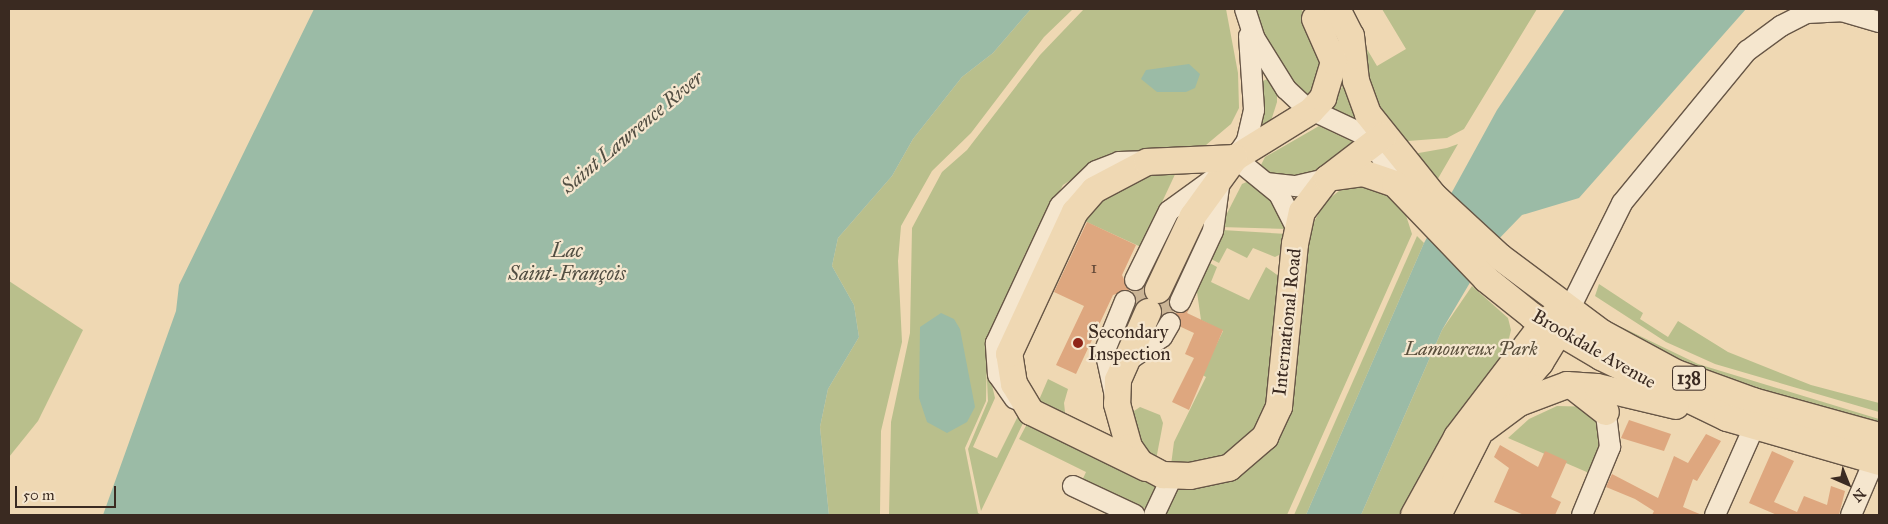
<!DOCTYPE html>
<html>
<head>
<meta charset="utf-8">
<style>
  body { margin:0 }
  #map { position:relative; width:1888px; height:524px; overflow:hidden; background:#efd8b3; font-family:"IM FELL Great Primer",serif }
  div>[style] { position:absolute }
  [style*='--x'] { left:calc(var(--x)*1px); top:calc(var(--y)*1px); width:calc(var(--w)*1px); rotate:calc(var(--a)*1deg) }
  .green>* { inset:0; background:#b9bf8c }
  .water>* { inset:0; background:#9bbba6 }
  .building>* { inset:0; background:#dea77f }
  .minor-tunnel>* { height:20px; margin-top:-10px; transform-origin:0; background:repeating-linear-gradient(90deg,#cbb596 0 20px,transparent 0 30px) }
  .roads { filter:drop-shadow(1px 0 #675646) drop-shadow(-1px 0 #675646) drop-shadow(0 1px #675646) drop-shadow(0 -1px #675646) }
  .minor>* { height:20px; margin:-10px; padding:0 10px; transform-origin:10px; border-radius:10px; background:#f5e6ce }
  .major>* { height:26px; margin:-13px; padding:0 13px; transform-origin:13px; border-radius:13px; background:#efd8b3 }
  .dots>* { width:14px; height:14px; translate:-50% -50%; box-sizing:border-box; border:2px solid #f5e6ce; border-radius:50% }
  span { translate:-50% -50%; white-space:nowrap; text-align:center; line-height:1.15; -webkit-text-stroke:4.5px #f5e6ce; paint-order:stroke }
  .number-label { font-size:16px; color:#634938 }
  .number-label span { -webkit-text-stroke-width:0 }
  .shield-label span { padding:1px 4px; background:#f5e6ce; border:1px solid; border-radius:4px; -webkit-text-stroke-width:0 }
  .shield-label { font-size:18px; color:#3a2a21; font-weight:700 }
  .street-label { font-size:19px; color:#3a2a21 }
  .poi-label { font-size:19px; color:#3a2a21 }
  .left { translate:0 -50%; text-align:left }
  .park-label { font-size:19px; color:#5a4f3c; font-style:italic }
  .water-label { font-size:20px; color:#524e42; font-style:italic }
  .frame { position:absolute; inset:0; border:10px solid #3a2a21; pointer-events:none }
  .north { position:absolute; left:1823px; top:459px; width:50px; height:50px; -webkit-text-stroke:4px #f5e6ce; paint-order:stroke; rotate:136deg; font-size:14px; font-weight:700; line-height:20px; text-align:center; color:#3a2a21 }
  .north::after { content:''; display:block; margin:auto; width:18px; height:22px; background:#3a2a21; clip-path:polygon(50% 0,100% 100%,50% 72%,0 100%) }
  .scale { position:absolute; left:15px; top:486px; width:101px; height:22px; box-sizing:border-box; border:2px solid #3a2a21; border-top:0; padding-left:6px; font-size:15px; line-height:18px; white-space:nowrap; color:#3a2a21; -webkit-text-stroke:4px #f5e6ce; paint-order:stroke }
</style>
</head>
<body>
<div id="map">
  <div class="green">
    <div style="clip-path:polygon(1031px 9px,1073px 9px,1044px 37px,971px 133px,932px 171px,901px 226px,898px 261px,902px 342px,881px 431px,880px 515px,829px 515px,820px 427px,828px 389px,859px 337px,854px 305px,832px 266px,838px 238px,892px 176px,913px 139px,962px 77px,993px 53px)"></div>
    <div style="clip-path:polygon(1084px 9px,1226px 9px,1238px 73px,1239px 108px,1231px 124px,1206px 145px,1107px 156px,1063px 185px,1025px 254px,987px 344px,986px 401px,965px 448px,978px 513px,982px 515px,889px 515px,891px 422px,910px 333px,912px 228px,942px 172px,967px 150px,1040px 55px)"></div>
    <div style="clip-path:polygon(1255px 9px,1301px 9px,1309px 20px,1323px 65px,1307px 102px,1268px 50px)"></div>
    <div style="clip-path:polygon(1382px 9px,1537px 9px,1464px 129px,1447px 138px,1408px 141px,1398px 139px,1378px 115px,1355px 29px,1377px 66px,1406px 49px)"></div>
    <div style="clip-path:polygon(1269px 78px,1277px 91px,1277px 102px,1271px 121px,1259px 130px,1259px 83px)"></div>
    <div style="clip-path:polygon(1344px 83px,1362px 123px,1330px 111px)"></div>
    <div style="clip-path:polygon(1319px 126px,1355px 143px,1317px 174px,1278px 181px,1260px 167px,1265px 157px)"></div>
    <div style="clip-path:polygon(1458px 144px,1436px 182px,1413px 154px,1447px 148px)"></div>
    <div style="clip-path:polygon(1178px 168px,1141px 247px,1080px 219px,1118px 179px)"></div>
    <div style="clip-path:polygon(1251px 180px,1272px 195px,1287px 229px,1220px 227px,1242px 184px)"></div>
    <div style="clip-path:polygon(1361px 185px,1377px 187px,1403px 206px,1412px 234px,1287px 515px,1162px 515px,1176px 490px,1250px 467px,1266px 452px,1305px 238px,1325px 202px,1339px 191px)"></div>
    <div style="clip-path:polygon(1222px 230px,1287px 234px,1285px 252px,1275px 257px,1253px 248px,1247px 258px,1227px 248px,1219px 263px,1209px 258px)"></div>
    <div style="clip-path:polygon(1417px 236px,1424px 243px,1306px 515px,1294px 515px)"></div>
    <div style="clip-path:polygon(1208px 262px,1217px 267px,1211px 282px,1249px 300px,1266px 267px,1280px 277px,1273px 389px,1260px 427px,1217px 462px,1171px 465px,1174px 442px,1206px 377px,1197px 372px,1207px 364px,1223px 331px,1201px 320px,1196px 285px)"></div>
    <div style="clip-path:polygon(9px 281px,83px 330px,38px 421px,9px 457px)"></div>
    <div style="clip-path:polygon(1599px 284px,1643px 313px,1640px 319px,1668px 337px,1678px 321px,1728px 352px,1811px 385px,1879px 403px,1879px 412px,1715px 364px,1666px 342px,1595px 296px)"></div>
    <div style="clip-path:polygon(1472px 286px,1508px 318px,1511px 330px,1506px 351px,1405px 515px,1361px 515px,1442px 330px)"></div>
    <div style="clip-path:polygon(1613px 323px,1698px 364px,1879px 419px,1879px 427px,1770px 396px,1675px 360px,1611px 326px)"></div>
    <div style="clip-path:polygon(986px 359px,995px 398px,973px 447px,997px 458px,1018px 416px,1025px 419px,981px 511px,968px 449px,988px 401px)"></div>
    <div style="clip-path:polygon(1048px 379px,1068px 389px,1064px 403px,1066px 421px,1043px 409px,1039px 400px)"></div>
    <div style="clip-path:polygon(1557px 406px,1597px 407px,1605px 426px,1596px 476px,1508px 438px,1529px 419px)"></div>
    <div style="clip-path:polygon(1140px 407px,1160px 415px,1163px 423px,1156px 460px,1140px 451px,1131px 413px)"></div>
    <div style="clip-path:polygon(1028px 422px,1158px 486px,1147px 507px,1140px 509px,1081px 483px,1086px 472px,1019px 439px)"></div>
  </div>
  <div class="water">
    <div style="clip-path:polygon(314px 9px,1031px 9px,993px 53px,962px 77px,913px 139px,892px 176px,838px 238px,832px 266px,854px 305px,859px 337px,828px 389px,820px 427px,829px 515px,103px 515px,176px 311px,179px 285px)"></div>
    <div style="clip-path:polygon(1565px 9px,1746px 9px,1579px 198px,1522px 215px,1491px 247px,1442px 330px,1361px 515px,1306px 515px,1424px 243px,1497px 110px)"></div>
    <div style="clip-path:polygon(1189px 64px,1200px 74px,1195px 88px,1186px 92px,1157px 92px,1141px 79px,1146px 70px)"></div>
    <div style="clip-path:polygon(941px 313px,954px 319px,960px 329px,975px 407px,967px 422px,947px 433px,927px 422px,919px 398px,920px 327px)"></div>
  </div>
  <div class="building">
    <div style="clip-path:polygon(1087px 222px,1136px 245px,1122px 275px,1129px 290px,1113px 295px,1076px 374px,1056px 365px,1084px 306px,1054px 292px)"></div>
    <div style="clip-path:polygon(1189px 309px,1187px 313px,1223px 330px,1189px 410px,1172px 402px,1194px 358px,1185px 354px,1194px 333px,1181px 327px,1176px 313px)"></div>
    <div style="clip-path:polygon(1629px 420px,1671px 434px,1664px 451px,1621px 438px)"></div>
    <div style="clip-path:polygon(1706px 434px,1721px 441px,1697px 481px,1693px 479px,1683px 507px,1702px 515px,1652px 515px,1654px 511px,1635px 499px,1606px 487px,1612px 474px,1658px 498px,1674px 456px,1688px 463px)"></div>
    <div style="clip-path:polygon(1500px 445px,1538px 467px,1545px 451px,1567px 461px,1551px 497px,1561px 502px,1555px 515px,1524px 515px,1494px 502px,1509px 468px,1494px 457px)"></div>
    <div style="clip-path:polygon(1772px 451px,1794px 461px,1774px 502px,1797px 512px,1804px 496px,1827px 505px,1831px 486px,1845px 491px,1839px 515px,1777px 515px,1749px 503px)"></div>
  </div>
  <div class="minor-tunnel">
    <div style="--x:1136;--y:306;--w:22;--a:-63"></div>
    <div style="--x:1159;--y:317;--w:22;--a:-63"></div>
  </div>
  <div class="roads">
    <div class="minor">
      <div style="--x:1245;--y:9;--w:32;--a:72"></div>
      <div style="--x:1255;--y:39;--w:59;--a:58.2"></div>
      <div style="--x:1286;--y:89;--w:26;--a:43"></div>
      <div style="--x:1305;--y:107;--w:68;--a:25.1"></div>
      <div style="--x:1367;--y:136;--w:69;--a:55.6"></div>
      <div style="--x:1249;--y:36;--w:74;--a:86.1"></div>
      <div style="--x:1254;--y:110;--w:32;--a:103"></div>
      <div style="--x:1247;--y:141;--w:21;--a:125"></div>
      <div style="--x:1235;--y:158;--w:57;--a:39.3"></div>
      <div style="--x:1279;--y:194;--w:39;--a:63"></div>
      <div style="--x:1266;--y:183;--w:30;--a:6"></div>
      <div style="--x:1296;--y:186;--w:32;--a:-13"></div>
      <div style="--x:1135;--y:280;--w:77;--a:-63.8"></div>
      <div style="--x:1169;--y:211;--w:57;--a:-35.7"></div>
      <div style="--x:1180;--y:302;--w:78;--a:-65.1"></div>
      <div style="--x:1213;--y:231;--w:52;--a:-82.3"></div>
      <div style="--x:1569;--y:310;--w:119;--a:-63.6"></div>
      <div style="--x:1622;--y:203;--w:197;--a:-50.6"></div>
      <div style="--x:1747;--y:51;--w:42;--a:-36.3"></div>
      <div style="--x:1781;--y:26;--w:29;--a:-27"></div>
      <div style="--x:1807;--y:13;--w:34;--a:-3"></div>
      <div style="--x:1841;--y:11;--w:40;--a:16"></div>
      <div style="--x:1126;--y:362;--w:44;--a:-34.8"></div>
      <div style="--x:1162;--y:337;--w:16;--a:-60"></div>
      <div style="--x:1115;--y:396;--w:47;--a:-102.3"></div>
      <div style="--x:1105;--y:350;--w:53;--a:-67.8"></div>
      <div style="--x:1015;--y:399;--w:29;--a:-125"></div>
      <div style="--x:998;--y:375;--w:32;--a:-94"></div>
      <div style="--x:996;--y:343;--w:151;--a:-65"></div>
      <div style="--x:1060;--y:206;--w:50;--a:-44.2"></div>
      <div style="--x:1096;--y:171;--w:25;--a:-21"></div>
      <div style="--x:1119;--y:162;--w:25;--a:-2"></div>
      <div style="--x:1073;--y:486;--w:68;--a:25.1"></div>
      <div style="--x:1154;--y:515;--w:42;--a:-64.7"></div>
      <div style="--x:1582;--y:515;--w:74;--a:-67.6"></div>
      <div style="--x:1610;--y:447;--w:35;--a:-97"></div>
      <div style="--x:1715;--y:515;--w:96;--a:-66.1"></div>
      <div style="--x:1851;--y:515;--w:59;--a:-66.9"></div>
    </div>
    <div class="major">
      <div style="--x:1337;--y:9;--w:30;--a:63"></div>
      <div style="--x:1351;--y:36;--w:45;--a:83.7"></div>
      <div style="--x:1356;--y:81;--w:35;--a:70"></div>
      <div style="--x:1368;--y:114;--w:105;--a:51.2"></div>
      <div style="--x:1434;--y:196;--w:90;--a:42.7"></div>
      <div style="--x:1500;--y:257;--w:127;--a:36.7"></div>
      <div style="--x:1602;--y:333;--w:84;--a:28.4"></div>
      <div style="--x:1676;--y:373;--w:82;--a:20"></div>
      <div style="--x:1753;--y:401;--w:131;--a:15.5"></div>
      <div style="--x:1328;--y:178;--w:35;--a:-8"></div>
      <div style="--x:1363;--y:173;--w:34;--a:19"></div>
      <div style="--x:1395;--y:184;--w:132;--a:46.2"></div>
      <div style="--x:1486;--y:279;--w:59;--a:38.8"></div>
      <div style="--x:1532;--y:316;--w:80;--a:30.7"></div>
      <div style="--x:1601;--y:357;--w:140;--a:25.8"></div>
      <div style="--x:1727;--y:418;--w:158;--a:16.1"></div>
      <div style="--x:1158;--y:290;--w:82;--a:-64.7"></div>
      <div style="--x:1193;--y:216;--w:72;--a:-54.1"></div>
      <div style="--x:1235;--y:158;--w:89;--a:-31.7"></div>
      <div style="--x:1311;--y:111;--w:18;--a:-47"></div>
      <div style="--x:1323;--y:98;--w:38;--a:-73"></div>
      <div style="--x:1334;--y:62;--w:47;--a:-113.8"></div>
      <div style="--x:1148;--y:312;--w:74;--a:113.8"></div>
      <div style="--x:1118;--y:380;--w:24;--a:92"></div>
      <div style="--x:1117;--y:404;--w:45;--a:74.4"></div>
      <div style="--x:1129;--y:447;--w:19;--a:55"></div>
      <div style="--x:1140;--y:463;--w:26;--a:28"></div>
      <div style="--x:1163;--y:475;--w:27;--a:2"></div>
      <div style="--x:1190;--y:476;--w:40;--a:-12"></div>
      <div style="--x:1229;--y:468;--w:48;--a:-40.7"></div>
      <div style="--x:1265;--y:437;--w:33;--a:-65"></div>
      <div style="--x:1279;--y:407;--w:164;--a:-84.4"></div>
      <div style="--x:1295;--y:244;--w:33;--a:-78"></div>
      <div style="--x:1302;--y:212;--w:41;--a:-52.9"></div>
      <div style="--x:1327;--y:179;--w:71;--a:-37.5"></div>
      <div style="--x:1575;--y:388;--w:39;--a:38"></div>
      <div style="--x:1503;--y:406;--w:57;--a:-49.3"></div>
      <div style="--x:1540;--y:363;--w:54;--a:-58.7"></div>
      <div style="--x:1484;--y:429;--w:44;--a:-36.6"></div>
      <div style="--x:1519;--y:403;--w:51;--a:-20.6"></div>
      <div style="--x:1567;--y:385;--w:30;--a:4"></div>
      <div style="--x:1597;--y:387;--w:81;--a:13.5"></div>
      <div style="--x:1146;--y:468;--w:128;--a:-154"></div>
      <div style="--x:1031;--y:412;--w:33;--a:-121"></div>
      <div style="--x:1014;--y:384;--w:30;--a:-99"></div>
      <div style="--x:1009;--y:354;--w:157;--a:-65.1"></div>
      <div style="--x:1075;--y:212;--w:29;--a:-49"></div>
      <div style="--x:1094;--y:190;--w:60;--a:-27.8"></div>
      <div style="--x:1147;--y:162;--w:88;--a:-2.6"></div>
      <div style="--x:1414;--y:515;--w:89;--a:-61.1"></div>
      <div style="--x:1457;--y:437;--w:143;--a:-52.7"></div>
      <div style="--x:1544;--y:323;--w:18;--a:-38"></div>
      <div style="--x:1438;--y:515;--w:89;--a:-63.1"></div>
    </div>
  </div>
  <div class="dots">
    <div style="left:1078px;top:343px;background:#8f2418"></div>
  </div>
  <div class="number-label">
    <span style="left:1094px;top:268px">1</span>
  </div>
  <div class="shield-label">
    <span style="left:1689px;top:378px">138</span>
  </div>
  <div class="street-label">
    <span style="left:1287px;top:322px;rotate:-84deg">International Road</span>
    <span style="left:1594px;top:349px;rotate:30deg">Brookdale Avenue</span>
  </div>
  <div class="poi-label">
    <span class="left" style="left:1088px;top:343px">Secondary<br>Inspection</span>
  </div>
  <div class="park-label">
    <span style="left:1471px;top:349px">Lamoureux Park</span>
  </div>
  <div class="water-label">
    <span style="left:632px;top:132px;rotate:-40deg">Saint Lawrence River</span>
    <span style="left:567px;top:262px">Lac<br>Saint-François</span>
  </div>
  <div class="frame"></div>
  <div class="north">N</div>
  <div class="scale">50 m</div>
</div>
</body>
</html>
